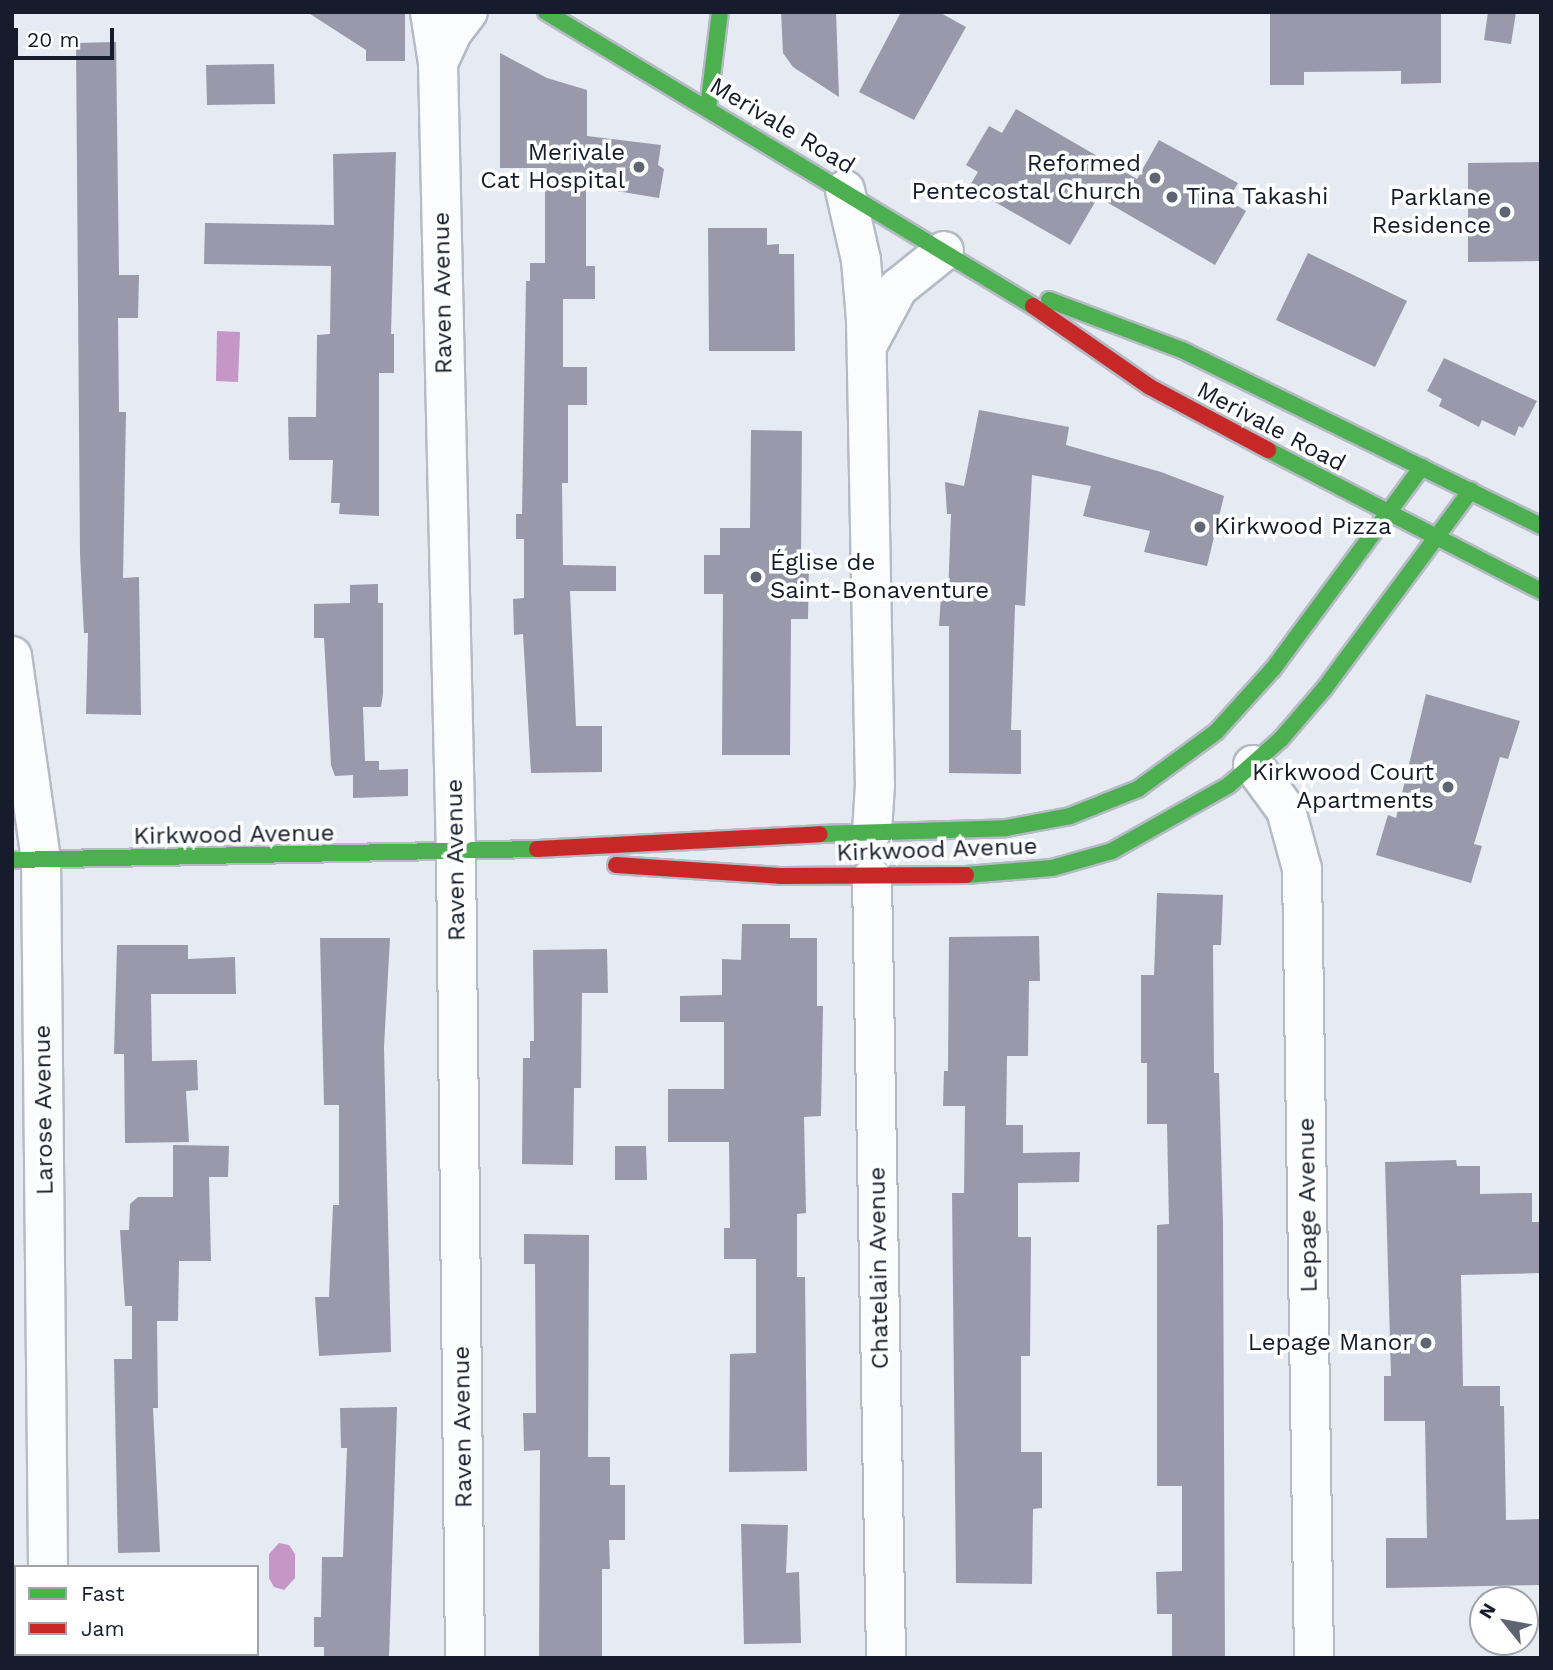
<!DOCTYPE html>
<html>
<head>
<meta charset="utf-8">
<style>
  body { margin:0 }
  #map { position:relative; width:1553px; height:1670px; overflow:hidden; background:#e6eaf3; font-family:"Work Sans",sans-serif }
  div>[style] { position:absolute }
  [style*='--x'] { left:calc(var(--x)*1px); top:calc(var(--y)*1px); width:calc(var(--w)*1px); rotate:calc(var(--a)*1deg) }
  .water>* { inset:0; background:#c497c7 }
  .building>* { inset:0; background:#9999ab }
  .roads { filter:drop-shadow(2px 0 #b5bac5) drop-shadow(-2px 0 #b5bac5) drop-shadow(0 2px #b5bac5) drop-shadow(0 -2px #b5bac5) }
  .street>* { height:38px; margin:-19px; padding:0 19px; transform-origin:19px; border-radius:19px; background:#fbfcfd }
  .fast>* { height:16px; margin:-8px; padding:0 8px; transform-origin:8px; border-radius:8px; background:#4caf50 }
  .jam>* { height:16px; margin:-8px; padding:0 8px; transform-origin:8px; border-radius:8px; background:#c62828 }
  .dots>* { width:19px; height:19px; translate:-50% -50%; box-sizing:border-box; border:4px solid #fff; border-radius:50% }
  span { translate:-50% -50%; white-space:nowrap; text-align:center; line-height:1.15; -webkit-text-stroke:7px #fff; paint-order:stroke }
  .street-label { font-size:24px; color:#161c2c }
  .poi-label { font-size:24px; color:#161c2c }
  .right { translate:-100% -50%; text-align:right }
  .left { translate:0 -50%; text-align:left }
  .frame { position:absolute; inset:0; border:14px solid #161c2c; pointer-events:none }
  .legend { position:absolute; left:14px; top:1565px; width:245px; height:91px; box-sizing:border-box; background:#fff; border:2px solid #a2a4ab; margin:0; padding:9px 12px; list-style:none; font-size:21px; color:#161c2c }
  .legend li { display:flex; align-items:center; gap:14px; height:35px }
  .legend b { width:35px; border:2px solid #a2a4ab }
  .north { position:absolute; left:1469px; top:1586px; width:70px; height:70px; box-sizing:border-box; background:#fff; border:2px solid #a2a4ab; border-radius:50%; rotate:301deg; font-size:19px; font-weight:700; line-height:28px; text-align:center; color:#161c2c }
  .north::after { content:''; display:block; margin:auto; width:24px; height:32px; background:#5f6472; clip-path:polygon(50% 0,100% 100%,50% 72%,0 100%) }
  .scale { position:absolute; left:14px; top:28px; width:100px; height:32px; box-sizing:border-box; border:4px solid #161c2c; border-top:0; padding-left:9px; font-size:21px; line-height:24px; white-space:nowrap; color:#161c2c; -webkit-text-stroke:5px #fff; paint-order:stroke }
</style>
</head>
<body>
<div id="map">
  <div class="water">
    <div style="clip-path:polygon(217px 331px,240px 332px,238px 382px,216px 381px)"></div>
    <div style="clip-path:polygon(279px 1543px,289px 1545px,295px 1554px,295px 1578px,284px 1590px,274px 1587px,269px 1578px,269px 1554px)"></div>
  </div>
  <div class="building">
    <div style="clip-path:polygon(307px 12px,405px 12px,405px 61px,366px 61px,366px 50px)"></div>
    <div style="clip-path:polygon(781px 12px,836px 12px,839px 97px,793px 67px,783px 53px)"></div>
    <div style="clip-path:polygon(901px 12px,939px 12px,966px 27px,914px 120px,859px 92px)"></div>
    <div style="clip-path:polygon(1270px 12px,1441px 12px,1441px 83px,1401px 84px,1401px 71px,1304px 72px,1304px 85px,1270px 85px)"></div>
    <div style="clip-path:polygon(1488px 12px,1516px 12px,1511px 44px,1484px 40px)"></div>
    <div style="clip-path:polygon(116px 42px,119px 275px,139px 275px,138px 318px,118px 318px,119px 412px,126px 412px,123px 578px,139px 577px,141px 715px,86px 714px,88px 633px,84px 633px,80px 554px,76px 43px)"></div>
    <div style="clip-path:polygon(500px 53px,547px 78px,587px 90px,587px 136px,661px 145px,658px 165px,664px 169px,659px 198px,586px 186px,586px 266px,595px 266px,595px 299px,563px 299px,563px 367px,587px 367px,587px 405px,568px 405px,568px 483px,562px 483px,563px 565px,616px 566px,616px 591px,570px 591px,576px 726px,602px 726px,602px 772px,531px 773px,523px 634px,514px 635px,513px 599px,524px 598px,524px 539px,516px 539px,516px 514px,522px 514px,526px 281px,530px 281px,530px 263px,545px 263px,545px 168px,500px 168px)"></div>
    <div style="clip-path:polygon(274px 64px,275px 104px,207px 105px,206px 65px)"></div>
    <div style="clip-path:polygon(1016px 109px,1137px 179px,1159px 140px,1238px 183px,1228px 200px,1246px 211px,1215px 265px,1098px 197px,1070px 245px,969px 187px,978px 172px,966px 165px,989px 126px,1002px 133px)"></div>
    <div style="clip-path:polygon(396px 152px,391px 334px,394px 334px,394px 373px,379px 373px,379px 516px,339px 514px,340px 503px,331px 503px,333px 460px,289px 460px,288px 417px,316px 417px,317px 335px,330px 334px,331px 266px,204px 264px,205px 223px,334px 225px,333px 154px)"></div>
    <div style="clip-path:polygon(1541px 162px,1541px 261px,1468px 262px,1468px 163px)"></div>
    <div style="clip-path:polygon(708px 228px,767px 228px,767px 245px,779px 244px,779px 254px,794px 254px,795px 351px,709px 351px)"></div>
    <div style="clip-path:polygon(1308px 253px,1407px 301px,1375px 367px,1276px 320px)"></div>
    <div style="clip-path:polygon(1444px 358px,1537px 401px,1523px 428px,1519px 426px,1515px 436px,1482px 420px,1479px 427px,1439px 406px,1442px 399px,1427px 391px)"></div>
    <div style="clip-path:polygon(979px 410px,1069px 427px,1066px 445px,1161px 472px,1224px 496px,1207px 566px,1144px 552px,1150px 531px,1083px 516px,1091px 486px,1032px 475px,1025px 606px,1015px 605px,1011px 730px,1021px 730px,1021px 774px,949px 773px,949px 626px,939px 626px,941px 596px,948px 596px,951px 514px,947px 514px,945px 482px,964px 486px)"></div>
    <div style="clip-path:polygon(751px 430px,802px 431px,801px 560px,809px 560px,808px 619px,791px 619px,790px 755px,722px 755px,723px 594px,704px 594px,704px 555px,720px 555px,720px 528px,750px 528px)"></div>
    <div style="clip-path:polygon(378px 584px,378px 603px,383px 603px,383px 694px,381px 707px,363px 707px,365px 761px,379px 761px,379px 770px,408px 769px,408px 796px,353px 798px,353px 775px,335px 776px,331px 765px,324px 638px,314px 638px,314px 604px,350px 603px,350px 585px)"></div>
    <div style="clip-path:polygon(1426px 694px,1520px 721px,1508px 759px,1500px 757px,1474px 844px,1482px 846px,1471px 883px,1376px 855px,1388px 815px,1396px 818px)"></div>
    <div style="clip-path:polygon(1157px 893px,1223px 895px,1221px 945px,1213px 945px,1214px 1073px,1219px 1073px,1223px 1224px,1225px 1658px,1172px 1658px,1172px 1614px,1157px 1614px,1156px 1572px,1182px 1571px,1182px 1486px,1157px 1486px,1157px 1225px,1169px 1224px,1167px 1124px,1147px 1124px,1147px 1063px,1141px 1063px,1141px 975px,1154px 975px)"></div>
    <div style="clip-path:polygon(742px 924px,790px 924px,790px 938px,817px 938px,817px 1006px,823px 1006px,821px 1116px,804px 1117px,806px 1213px,797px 1214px,797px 1277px,805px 1277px,807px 1471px,729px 1472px,730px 1354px,756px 1353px,756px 1259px,724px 1259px,724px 1228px,730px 1228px,729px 1142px,668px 1142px,668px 1089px,724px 1089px,724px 1022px,680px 1022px,680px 996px,722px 995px,722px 959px,741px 960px)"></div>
    <div style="clip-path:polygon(1039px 936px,1040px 981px,1029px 981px,1028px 1056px,1007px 1056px,1006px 1125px,1023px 1125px,1023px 1153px,1080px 1152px,1079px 1182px,1018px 1183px,1018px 1237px,1031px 1237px,1030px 1356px,1021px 1356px,1021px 1452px,1042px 1452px,1042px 1508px,1033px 1509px,1032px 1584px,956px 1583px,952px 1193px,964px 1193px,965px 1106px,943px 1106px,944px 1071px,948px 1071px,949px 937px)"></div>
    <div style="clip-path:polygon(320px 938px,390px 938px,384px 1047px,391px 1352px,319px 1356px,315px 1297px,329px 1297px,333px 1205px,339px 1205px,339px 1105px,324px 1105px)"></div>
    <div style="clip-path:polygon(117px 945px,188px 945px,188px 959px,235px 957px,236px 994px,151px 994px,152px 1061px,197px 1060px,198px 1090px,186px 1091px,189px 1142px,125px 1143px,124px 1054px,114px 1054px)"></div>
    <div style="clip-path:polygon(607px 949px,608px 993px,582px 993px,581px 1088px,574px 1088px,573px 1165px,522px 1164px,523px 1058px,530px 1058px,530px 1041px,534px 1041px,533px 950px)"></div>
    <div style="clip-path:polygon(173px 1145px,229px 1146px,228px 1177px,209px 1177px,211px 1261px,179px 1261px,178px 1321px,157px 1321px,158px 1408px,153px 1408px,160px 1552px,118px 1553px,114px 1359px,132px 1359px,132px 1306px,125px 1306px,120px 1230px,129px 1230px,130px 1204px,138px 1197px,173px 1197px)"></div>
    <div style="clip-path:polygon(615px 1146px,646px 1146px,647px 1180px,615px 1180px)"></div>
    <div style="clip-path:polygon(1456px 1160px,1457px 1166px,1480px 1166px,1480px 1194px,1532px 1193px,1532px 1222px,1541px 1222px,1541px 1273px,1461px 1275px,1463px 1386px,1500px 1386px,1500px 1406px,1504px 1406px,1506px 1520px,1541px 1519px,1541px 1585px,1386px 1588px,1386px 1538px,1427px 1538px,1425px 1421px,1384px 1421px,1384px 1376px,1391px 1376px,1385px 1162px)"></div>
    <div style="clip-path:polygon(524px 1234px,589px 1235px,588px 1457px,610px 1457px,610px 1485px,625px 1485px,625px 1540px,609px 1540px,610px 1569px,602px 1569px,602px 1658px,539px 1658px,540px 1450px,524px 1451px,523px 1413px,536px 1413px,535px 1264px,524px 1264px)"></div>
    <div style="clip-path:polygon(397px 1407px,389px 1658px,324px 1658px,324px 1647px,314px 1647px,314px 1617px,321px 1617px,322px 1557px,343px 1557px,347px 1448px,341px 1448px,340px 1408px)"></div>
    <div style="clip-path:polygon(741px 1524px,788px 1525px,786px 1573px,799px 1572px,801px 1643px,744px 1644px)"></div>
  </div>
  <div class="roads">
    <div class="street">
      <div style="--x:430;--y:12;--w:52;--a:81.1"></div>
      <div style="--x:438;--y:63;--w:791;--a:88.7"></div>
      <div style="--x:456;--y:854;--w:804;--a:89.36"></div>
      <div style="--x:438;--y:63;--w:35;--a:-65"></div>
      <div style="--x:453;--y:31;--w:24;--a:-52"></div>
      <div style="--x:845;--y:190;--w:72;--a:77.1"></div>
      <div style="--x:861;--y:260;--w:59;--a:85.2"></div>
      <div style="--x:866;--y:319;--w:466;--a:88.9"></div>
      <div style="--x:875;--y:785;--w:46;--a:93.7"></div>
      <div style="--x:867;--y:346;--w:66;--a:-61.9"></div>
      <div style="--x:898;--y:288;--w:59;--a:-38.8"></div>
      <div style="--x:12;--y:656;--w:206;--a:81.9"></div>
      <div style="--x:41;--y:860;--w:707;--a:89.43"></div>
      <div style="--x:1253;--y:765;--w:56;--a:53.7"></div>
      <div style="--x:1286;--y:810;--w:61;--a:74.8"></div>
      <div style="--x:1302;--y:869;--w:789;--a:89.13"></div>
      <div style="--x:872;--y:878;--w:780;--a:88.97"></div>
      <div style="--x:49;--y:1654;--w:4;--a:90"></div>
    </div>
    <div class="fast">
      <div style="--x:546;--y:12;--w:569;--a:31.12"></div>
      <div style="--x:708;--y:108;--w:97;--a:-82.9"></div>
      <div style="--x:1049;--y:300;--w:142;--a:20.6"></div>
      <div style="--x:1182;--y:350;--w:400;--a:26.1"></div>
      <div style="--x:1268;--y:450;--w:307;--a:27.3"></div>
      <div style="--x:820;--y:834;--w:186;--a:-1.8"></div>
      <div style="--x:1006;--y:828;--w:65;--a:-10.6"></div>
      <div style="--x:1070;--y:816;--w:73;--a:-21.7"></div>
      <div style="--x:1138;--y:789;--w:97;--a:-36.2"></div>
      <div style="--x:1216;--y:732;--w:85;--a:-47.9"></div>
      <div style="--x:1273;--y:669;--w:251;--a:-53.6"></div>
      <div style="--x:12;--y:860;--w:525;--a:-1.2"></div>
      <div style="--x:966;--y:875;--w:86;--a:-4.7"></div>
      <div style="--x:1052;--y:868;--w:62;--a:-15.8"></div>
      <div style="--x:1112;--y:851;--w:134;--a:-29.4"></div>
      <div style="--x:1229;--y:785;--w:69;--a:-41.5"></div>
      <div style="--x:1281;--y:739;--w:66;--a:-49.3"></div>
      <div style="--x:1324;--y:689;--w:247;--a:-53.5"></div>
    </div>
    <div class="jam">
      <div style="--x:1033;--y:306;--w:142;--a:34.7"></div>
      <div style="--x:1150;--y:387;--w:134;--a:28.1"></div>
      <div style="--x:537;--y:849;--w:283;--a:-3"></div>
      <div style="--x:616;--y:865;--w:164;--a:3.8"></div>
      <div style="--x:780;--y:876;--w:186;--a:-0.3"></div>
    </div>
  </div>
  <div class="dots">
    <div style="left:639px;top:167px;background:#5f6472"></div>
    <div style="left:1155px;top:178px;background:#5f6472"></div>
    <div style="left:1172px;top:197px;background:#5f6472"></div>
    <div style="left:1505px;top:212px;background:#5f6472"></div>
    <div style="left:1200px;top:527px;background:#5f6472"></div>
    <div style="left:756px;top:577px;background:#5f6472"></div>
    <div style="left:1448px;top:787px;background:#5f6472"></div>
    <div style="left:1426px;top:1343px;background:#5f6472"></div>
  </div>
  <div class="street-label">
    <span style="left:782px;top:126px;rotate:31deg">Merivale Road</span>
    <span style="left:443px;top:293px;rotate:-91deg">Raven Avenue</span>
    <span style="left:1271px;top:427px;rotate:28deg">Merivale Road</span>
    <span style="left:234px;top:835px;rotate:-1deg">Kirkwood Avenue</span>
    <span style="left:937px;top:850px;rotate:-2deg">Kirkwood Avenue</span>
    <span style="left:456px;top:860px;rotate:-91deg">Raven Avenue</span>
    <span style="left:44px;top:1110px;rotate:-91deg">Larose Avenue</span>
    <span style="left:1308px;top:1205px;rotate:-91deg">Lepage Avenue</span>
    <span style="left:879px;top:1268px;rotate:-91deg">Chatelain Avenue</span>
    <span style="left:463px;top:1427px;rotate:-91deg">Raven Avenue</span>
  </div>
  <div class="poi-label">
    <span class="right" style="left:625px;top:167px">Merivale<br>Cat Hospital</span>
    <span class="right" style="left:1141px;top:178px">Reformed<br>Pentecostal Church</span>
    <span class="left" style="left:1186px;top:197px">Tina Takashi</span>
    <span class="right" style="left:1491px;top:212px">Parklane<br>Residence</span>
    <span class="left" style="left:1214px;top:527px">Kirkwood Pizza</span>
    <span class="left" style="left:770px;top:577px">Église de<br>Saint-Bonaventure</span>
    <span class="right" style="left:1434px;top:787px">Kirkwood Court<br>Apartments</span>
    <span class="right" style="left:1412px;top:1343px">Lepage Manor</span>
  </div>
  <div class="frame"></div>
  <ul class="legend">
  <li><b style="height:9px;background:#4caf50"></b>Fast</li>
  <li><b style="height:9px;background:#c62828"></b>Jam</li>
  </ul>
  <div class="north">N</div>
  <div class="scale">20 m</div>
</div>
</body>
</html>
